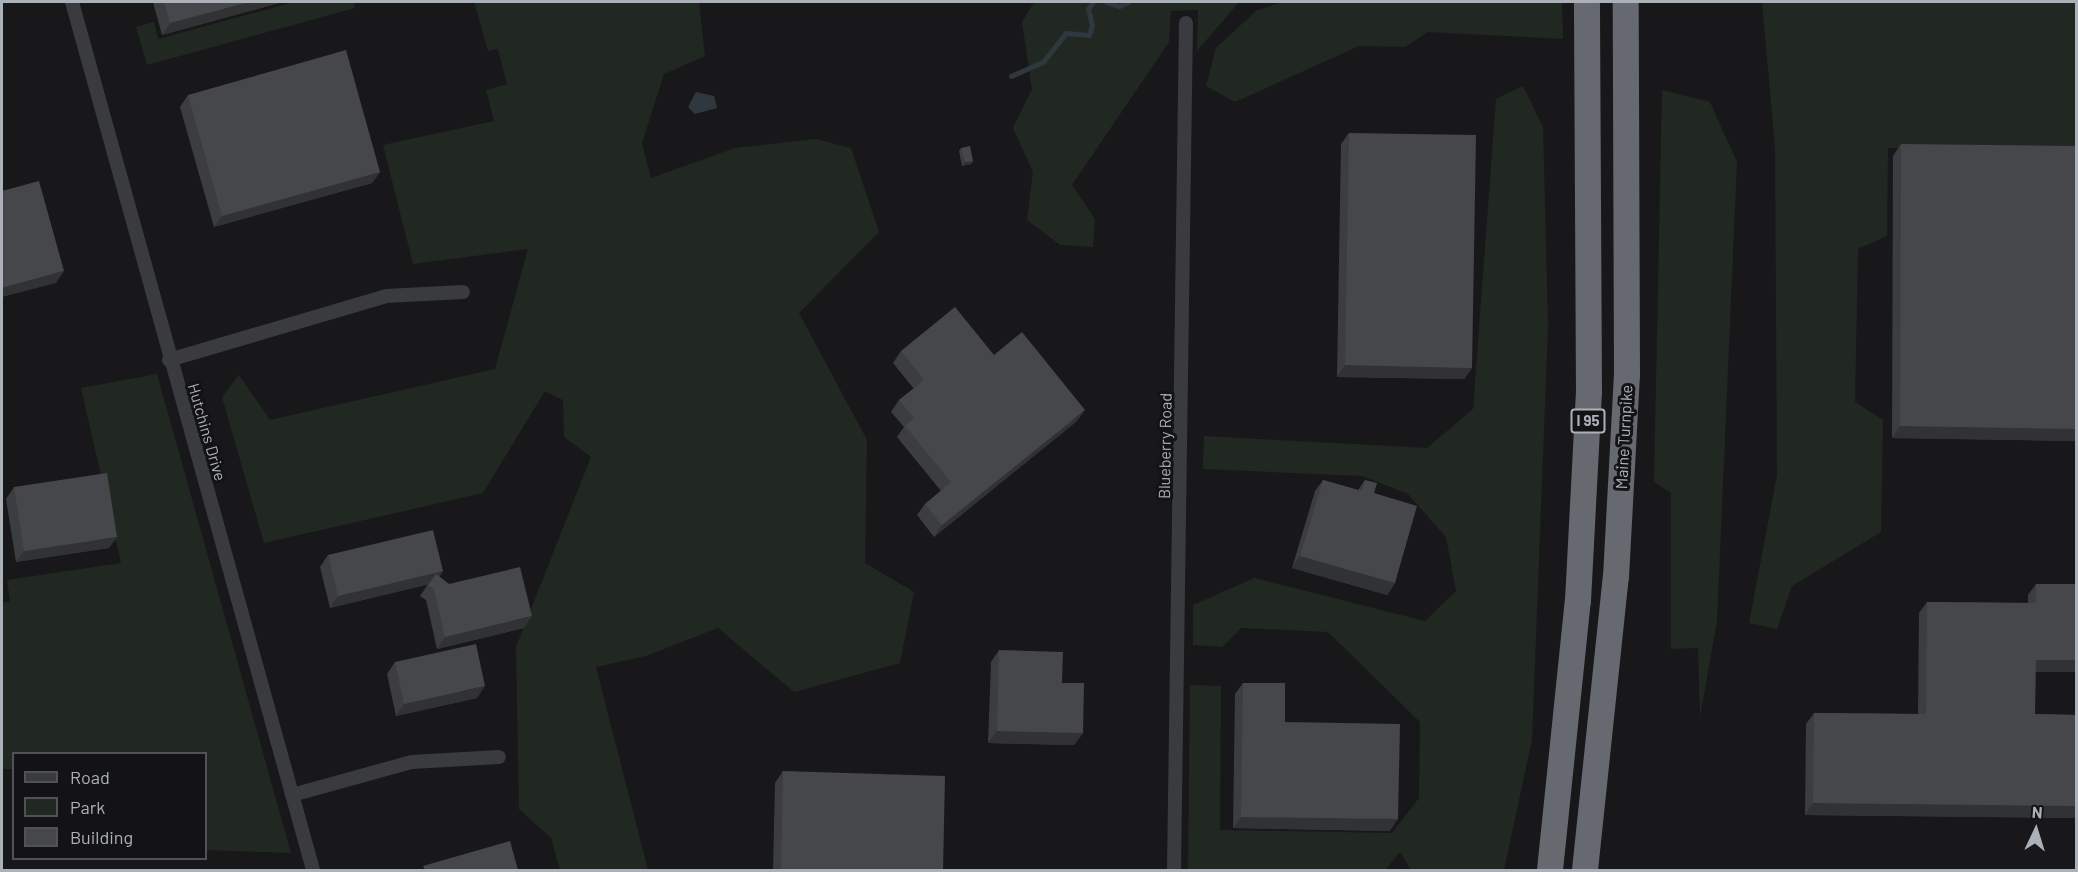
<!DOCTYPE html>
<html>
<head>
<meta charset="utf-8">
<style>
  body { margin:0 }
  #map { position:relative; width:2078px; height:872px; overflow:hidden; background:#18181a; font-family:Barlow,sans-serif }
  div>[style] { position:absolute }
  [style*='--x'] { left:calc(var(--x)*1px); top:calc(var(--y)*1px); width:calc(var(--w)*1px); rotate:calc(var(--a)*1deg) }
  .green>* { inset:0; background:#202821 }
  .water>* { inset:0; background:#2f383e }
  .stream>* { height:5px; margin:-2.5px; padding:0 2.5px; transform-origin:2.5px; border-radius:2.5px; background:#2f383e }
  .minor>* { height:14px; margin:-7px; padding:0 7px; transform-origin:7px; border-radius:7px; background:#3a3b3f }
  .motorway>* { height:26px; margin:-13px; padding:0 13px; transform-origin:13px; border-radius:13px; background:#666970 }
  .wall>* { inset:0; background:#3b3d40 }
  .shaded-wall>* { inset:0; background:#303234 }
  .building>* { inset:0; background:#45474a }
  span { translate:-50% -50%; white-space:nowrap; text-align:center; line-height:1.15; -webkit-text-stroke:6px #131315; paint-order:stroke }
  .shield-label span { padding:2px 4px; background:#131315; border:2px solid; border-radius:4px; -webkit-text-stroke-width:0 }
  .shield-label { font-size:15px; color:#abb1b9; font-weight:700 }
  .street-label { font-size:16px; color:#abb1b9 }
  .frame { position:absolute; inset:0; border:3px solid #abb1b9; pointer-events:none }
  .legend { position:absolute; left:12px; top:752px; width:195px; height:108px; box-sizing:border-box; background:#131315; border:2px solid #505257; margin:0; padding:8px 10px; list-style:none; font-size:18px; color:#abb1b9 }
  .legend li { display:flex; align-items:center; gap:12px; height:30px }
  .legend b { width:30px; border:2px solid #505257 }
  .north { position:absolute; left:2006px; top:800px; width:60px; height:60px; -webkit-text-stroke:4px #131315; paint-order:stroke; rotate:4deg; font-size:16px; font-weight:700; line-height:24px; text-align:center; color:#abb1b9 }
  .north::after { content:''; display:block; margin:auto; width:21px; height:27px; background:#abb1b9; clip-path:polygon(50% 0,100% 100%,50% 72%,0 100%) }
</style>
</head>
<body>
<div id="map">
  <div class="green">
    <div style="clip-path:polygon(294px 2px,354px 2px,355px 8px,147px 65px,136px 27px,154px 22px,158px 39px)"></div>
    <div style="clip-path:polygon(474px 2px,699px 2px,705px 56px,664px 74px,642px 143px,651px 178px,735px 148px,816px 139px,851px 148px,879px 232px,799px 313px,867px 440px,865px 563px,914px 592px,900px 663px,794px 692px,718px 628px,646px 656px,596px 667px,648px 870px,560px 870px,551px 838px,519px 809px,516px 647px,591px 457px,564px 437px,563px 400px,545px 391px,483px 493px,264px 543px,222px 397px,239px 375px,270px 420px,495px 369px,528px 249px,413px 264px,383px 145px,494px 121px,486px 90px,507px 84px,498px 49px,488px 51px)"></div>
    <div style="clip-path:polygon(1034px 2px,1239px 2px,1197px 51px,1198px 10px,1171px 11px,1169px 42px,1072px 185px,1095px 219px,1093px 247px,1060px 245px,1027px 220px,1033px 172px,1013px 128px,1032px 89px,1022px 22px)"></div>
    <div style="clip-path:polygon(1283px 2px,1562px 2px,1563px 39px,1428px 32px,1405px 47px,1359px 46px,1235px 102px,1206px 86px,1216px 48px,1257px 10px)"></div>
    <div style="clip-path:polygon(1762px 2px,2076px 2px,2076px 149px,1888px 148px,1887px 236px,1858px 249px,1855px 402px,1883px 420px,1881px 532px,1792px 586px,1777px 629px,1749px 623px,1777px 475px,1775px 148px)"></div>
    <div style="clip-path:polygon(1523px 86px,1543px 127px,1548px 327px,1532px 740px,1504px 870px,1411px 870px,1400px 852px,1385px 870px,1188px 870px,1190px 685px,1221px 686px,1220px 830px,1392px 833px,1419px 798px,1420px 722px,1328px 632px,1241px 628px,1222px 647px,1193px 645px,1193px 605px,1254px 578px,1425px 621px,1456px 591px,1446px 537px,1408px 494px,1362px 476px,1203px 469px,1204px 436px,1427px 448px,1473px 409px,1496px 99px)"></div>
    <div style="clip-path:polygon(1662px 90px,1710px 102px,1737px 162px,1717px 621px,1700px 717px,1698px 648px,1671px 649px,1671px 493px,1654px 482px)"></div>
    <div style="clip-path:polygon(157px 374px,291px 853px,206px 850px,206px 754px,14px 754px,13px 769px,2px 769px,2px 603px,10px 601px,7px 580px,121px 563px,81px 388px)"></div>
  </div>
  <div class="water">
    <div style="clip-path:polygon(696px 92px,714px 96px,717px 108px,695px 114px,688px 107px)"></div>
  </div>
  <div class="stream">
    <div style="--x:1106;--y:2;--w:14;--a:17"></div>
    <div style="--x:1119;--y:6;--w:10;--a:-24"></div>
    <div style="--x:1011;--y:76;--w:35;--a:-24"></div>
    <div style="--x:1043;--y:62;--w:37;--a:-52"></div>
    <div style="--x:1066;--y:33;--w:23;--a:5"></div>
    <div style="--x:1089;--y:35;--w:10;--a:-73"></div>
    <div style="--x:1092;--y:25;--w:16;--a:-104"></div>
    <div style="--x:1088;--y:9;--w:9;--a:-54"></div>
  </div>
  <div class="minor">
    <div style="--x:72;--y:2;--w:901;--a:74.48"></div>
    <div style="--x:169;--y:360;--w:226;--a:-16.4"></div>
    <div style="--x:386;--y:296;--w:77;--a:-3"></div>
    <div style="--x:292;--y:795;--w:124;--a:-15.4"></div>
    <div style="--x:412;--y:762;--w:87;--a:-3.3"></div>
    <div style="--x:1174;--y:870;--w:847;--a:-89.19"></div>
  </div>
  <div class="motorway">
    <div style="--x:1550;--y:870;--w:270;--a:-84.1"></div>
    <div style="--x:1578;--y:601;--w:208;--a:-87"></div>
    <div style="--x:1589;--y:393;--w:391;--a:-90.3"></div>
    <div style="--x:1585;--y:870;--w:295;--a:-84"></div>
    <div style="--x:1616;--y:577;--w:202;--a:-86.9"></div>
    <div style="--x:1627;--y:375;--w:373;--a:-90.2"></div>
  </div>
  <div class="wall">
    <div style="clip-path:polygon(153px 2px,283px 2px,162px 35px)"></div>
    <div style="clip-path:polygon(188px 95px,380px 172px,372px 183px,214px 227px,180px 107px)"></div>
    <div style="clip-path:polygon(1349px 133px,1472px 368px,1464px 379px,1337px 377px,1341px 144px)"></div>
    <div style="clip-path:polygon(1901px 144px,2076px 441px,1892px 438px,1893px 156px)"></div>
    <div style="clip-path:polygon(961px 148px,973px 161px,971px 164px,962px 166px,959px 151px)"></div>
    <div style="clip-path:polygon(901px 351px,994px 355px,1077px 421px,934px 537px,917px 515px,925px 504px,941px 491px,897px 437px,904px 427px,891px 412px,899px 400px,914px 389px,893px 363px)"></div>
    <div style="clip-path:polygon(1323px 480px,1358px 490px,1365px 480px,1374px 493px,1395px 583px,1387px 595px,1292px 568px,1315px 491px)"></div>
    <div style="clip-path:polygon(14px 487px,109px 548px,16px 562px,6px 499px)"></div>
    <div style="clip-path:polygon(328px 555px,443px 571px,439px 577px,449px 584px,524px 628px,437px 649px,426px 600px,420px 596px,428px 584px,330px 608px,320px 567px)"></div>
    <div style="clip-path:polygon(2036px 584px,2076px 672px,2035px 672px,2035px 714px,2076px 715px,2076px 818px,1805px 815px,1806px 724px,1814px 713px,1918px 714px,1919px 613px,1927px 602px,2028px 603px,2028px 595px)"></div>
    <div style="clip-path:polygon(999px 650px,1062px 683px,1083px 733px,1074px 745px,988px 743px,991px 662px)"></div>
    <div style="clip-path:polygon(395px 662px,477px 698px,396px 716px,387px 674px)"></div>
    <div style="clip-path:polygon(1243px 683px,1285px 722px,1390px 831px,1233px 828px,1235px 694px)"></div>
    <div style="clip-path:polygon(783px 771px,943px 870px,773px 870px,775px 783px)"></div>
  </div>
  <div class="shaded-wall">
    <div style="clip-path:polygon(249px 2px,283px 2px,162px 35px,170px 23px)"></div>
    <div style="clip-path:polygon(973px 161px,971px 164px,962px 166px,965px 162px)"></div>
    <div style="clip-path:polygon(380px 172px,372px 183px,214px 227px,222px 216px)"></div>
    <div style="clip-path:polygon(64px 271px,56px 283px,2px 297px,2px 288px)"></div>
    <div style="clip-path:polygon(1345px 365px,1472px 368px,1464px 379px,1337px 377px)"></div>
    <div style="clip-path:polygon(1085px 410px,1077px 421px,934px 537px,942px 525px)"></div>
    <div style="clip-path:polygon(1900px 426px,2076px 429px,2076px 441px,1892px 438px)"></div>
    <div style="clip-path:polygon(117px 537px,109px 548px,16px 562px,24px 551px)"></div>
    <div style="clip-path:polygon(1300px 556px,1395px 583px,1387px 595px,1292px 568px)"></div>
    <div style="clip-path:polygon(443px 571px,435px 583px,330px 608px,338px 596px)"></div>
    <div style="clip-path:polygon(532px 616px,524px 628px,437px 649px,445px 637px)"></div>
    <div style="clip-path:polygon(2036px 660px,2076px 660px,2076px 672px,2027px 672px)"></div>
    <div style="clip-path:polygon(485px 686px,477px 698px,396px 716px,404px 704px)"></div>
    <div style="clip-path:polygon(997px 731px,1083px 733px,1074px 745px,988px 743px)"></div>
    <div style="clip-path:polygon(1813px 803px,2076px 806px,2076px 818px,1805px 815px)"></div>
    <div style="clip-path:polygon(1241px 817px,1398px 819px,1390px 831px,1233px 828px)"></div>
  </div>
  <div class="building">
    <div style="clip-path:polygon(164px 2px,249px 2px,170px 23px)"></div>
    <div style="clip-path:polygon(346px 50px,380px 172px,222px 216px,188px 95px)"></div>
    <div style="clip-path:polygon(1349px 133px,1476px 135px,1472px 368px,1345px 365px)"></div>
    <div style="clip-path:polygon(1901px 144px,2076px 146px,2076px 429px,1900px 426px)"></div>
    <div style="clip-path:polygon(970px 146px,973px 161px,965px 162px,961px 148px)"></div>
    <div style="clip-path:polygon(39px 181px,64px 271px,2px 288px,2px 191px)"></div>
    <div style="clip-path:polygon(955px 307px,994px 355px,1022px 332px,1085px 410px,942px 525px,925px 504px,951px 482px,905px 426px,914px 418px,899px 400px,924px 380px,901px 351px)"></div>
    <div style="clip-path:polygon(107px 473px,117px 537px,24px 551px,14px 487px)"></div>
    <div style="clip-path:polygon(1323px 480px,1362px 491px,1365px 480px,1377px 483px,1374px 493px,1417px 506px,1395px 583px,1300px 556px)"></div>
    <div style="clip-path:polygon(433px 530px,443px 571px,338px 596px,328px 555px)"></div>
    <div style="clip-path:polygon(520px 567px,532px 616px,445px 637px,434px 589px,428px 585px,436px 574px,449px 584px)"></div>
    <div style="clip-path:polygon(2036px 584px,2076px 584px,2076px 660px,2036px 660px,2035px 714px,2076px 715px,2076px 806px,1813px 803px,1814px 713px,1926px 714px,1927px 602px,2036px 603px)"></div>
    <div style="clip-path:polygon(476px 644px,485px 686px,404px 704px,395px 662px)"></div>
    <div style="clip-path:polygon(999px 650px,1063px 652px,1062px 683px,1084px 683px,1083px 733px,997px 731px)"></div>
    <div style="clip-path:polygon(1243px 683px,1285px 683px,1285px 722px,1400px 724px,1398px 819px,1241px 817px)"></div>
    <div style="clip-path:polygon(783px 771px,945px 776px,943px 870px,781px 870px)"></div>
    <div style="clip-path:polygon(510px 841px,518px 870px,425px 870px,423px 866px)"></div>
  </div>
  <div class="shield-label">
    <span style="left:1588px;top:421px">I 95</span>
  </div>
  <div class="street-label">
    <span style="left:207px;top:432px;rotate:74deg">Hutchins Drive</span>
    <span style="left:1624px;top:437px;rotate:-87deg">Maine Turnpike</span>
    <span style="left:1165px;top:446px;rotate:-89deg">Blueberry Road</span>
  </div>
  <div class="frame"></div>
  <ul class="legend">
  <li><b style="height:8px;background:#3a3b3f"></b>Road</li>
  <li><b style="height:16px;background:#202821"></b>Park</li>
  <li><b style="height:16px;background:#45474a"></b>Building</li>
  </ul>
  <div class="north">N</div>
</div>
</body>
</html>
